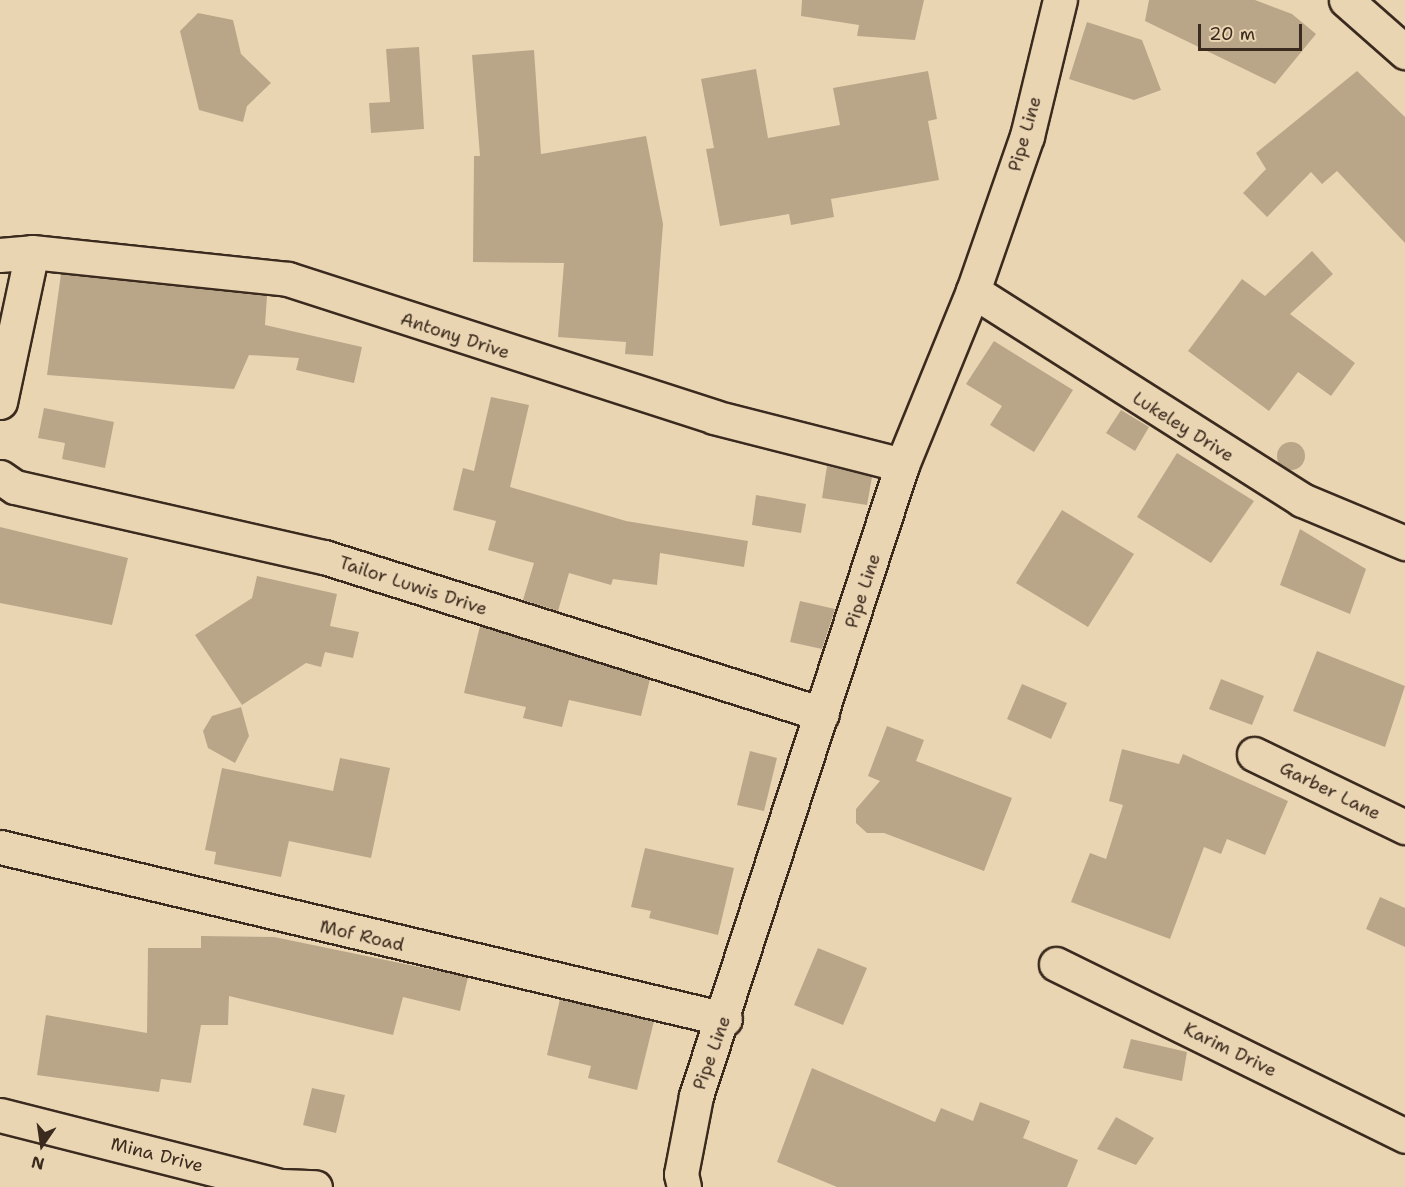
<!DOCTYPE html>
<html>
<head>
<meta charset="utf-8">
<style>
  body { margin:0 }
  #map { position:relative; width:1405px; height:1187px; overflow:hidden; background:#ead5b3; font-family:"Shantell Sans",sans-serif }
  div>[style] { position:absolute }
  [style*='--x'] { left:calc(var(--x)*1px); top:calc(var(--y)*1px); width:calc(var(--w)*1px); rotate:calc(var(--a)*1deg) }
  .building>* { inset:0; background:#b9a689 }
  .round { border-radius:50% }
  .roads { filter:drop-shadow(2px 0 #3b2a1e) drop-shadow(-2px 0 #3b2a1e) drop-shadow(0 2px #3b2a1e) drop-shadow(0 -2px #3b2a1e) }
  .minor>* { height:33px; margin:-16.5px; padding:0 16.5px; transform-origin:16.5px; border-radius:16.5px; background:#ead5b3 }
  span { translate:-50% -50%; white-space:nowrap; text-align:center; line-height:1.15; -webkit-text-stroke:6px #ead5b3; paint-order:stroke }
  .street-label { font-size:18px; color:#3b2a1e }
  .north { position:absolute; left:12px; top:1115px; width:60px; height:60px; -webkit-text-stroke:4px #ead5b3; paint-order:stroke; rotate:193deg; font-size:16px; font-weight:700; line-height:24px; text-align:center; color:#3b2a1e }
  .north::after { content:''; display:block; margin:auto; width:21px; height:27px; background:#3b2a1e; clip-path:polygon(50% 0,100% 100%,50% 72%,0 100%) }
  .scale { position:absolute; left:1198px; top:24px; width:104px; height:27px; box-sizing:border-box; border:3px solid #3b2a1e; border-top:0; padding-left:8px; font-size:18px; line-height:21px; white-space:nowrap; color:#3b2a1e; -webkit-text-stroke:4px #ead5b3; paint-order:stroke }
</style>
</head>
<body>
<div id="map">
  <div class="building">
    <div style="clip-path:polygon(802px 0,924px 0,915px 40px,857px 36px,859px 25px,801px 16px)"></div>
    <div style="clip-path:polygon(1149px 0,1255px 0,1292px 14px,1316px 34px,1275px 84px,1145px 21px)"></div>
    <div style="clip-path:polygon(198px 13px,233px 20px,241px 54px,271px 83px,247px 106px,243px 122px,199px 110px,180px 31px)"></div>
    <div style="clip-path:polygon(1087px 22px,1142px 40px,1161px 90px,1134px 100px,1069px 79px)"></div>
    <div style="clip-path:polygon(419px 47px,424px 129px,371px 133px,369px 103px,390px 102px,386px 49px)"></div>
    <div style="clip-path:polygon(534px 50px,541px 154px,646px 136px,663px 224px,653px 356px,625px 354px,626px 342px,558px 337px,564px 263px,473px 262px,474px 156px,480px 156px,472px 55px)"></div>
    <div style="clip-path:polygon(756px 69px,768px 138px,840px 125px,833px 88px,928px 71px,937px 119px,928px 121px,939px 180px,831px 199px,834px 217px,791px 225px,789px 214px,720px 226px,706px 149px,714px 148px,701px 79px)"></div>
    <div style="clip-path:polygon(1357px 71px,1405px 117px,1405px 243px,1337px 171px,1322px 184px,1311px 172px,1267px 217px,1243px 193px,1266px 169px,1256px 153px)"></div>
    <div style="clip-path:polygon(1312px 251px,1333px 274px,1290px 314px,1355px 363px,1331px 396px,1298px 372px,1269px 411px,1188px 351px,1242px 279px,1265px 296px)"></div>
    <div style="clip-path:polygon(61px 274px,267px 296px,265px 325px,362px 347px,354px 383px,296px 370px,299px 358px,249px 355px,234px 389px,47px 375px)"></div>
    <div style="clip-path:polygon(994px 341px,1073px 390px,1034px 452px,990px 425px,1002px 406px,966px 384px)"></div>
    <div style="clip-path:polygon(491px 397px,529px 405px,510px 487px,626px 521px,748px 541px,744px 567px,660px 553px,657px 585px,613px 579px,611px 585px,569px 573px,558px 611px,523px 600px,534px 563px,488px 550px,496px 521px,453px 510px,463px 468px,474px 471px)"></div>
    <div style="clip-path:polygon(44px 408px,114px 422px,105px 468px,62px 459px,65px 443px,38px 438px)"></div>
    <div style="clip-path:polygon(1121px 410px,1149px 427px,1135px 451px,1106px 433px)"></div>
    <div class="round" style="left:1277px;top:442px;width:28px;height:28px"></div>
    <div style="clip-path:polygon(1177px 453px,1254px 501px,1211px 563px,1137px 517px)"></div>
    <div style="clip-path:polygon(827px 466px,872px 477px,867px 505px,822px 498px)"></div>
    <div style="clip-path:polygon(756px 495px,806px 504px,801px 533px,752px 525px)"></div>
    <div style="clip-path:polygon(1062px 510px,1134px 554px,1088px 627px,1016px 583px)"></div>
    <div style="clip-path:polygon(0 527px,128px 558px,112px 625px,0 603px)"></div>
    <div style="clip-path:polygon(1300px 529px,1366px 569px,1350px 614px,1280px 585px)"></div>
    <div style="clip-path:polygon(257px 576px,337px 594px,330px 626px,359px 632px,353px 658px,325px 652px,321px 667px,306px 663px,242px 705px,195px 635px,252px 598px)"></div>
    <div style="clip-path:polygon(800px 601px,835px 609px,822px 649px,790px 642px)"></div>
    <div style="clip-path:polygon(480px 626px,650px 679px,641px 716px,569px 700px,562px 727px,523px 718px,526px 707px,464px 693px)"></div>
    <div style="clip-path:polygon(1317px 651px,1405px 686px,1385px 747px,1293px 711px)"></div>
    <div style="clip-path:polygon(1221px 679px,1264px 696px,1252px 725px,1209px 709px)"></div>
    <div style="clip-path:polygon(1022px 684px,1067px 703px,1051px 739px,1007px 719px)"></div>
    <div style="clip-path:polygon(241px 707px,249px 736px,235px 763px,208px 748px,203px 731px,212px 716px)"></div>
    <div style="clip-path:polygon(887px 726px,924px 740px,916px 761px,1012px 798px,984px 871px,884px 833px,867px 833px,856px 823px,856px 809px,880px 781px,868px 776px)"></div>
    <div style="clip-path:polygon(1122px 749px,1179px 764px,1183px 754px,1288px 801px,1265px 855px,1227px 839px,1221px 854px,1204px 847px,1170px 939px,1071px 902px,1090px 853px,1106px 859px,1123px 805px,1109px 801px)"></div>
    <div style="clip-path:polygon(750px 751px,777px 758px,764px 811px,737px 805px)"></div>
    <div style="clip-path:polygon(340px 758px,390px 768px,371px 858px,289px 841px,281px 877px,214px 864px,216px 852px,205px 850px,222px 768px,333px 791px)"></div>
    <div style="clip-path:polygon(645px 848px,734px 868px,718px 935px,649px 918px,651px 911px,631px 907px)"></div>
    <div style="clip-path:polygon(1380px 897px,1405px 908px,1405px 947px,1366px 929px)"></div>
    <div style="clip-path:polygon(201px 936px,274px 937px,468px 977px,460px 1011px,403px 997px,393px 1035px,229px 996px,228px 1025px,201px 1025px,191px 1083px,161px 1079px,159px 1092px,37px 1075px,46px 1015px,147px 1033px,148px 948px,201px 948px)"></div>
    <div style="clip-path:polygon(818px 948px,867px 968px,843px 1025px,794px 1005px)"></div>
    <div style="clip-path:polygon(560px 999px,654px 1021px,637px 1090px,588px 1078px,591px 1066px,547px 1055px)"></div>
    <div style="clip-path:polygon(1131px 1039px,1187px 1052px,1182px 1081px,1123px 1068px)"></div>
    <div style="clip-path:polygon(812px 1068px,935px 1122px,941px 1108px,973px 1121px,980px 1102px,1030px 1121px,1023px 1138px,1078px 1160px,1067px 1187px,837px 1187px,777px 1162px)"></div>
    <div style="clip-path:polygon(312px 1088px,345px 1095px,336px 1133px,303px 1125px)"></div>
    <div style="clip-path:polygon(1116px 1117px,1154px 1138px,1136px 1165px,1097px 1149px)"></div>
  </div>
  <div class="roads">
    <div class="minor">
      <div style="--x:1346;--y:0;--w:79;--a:41.4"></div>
      <div style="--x:0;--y:255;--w:32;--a:-5"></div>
      <div style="--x:32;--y:252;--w:257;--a:6"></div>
      <div style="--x:288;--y:279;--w:448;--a:17.9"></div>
      <div style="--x:714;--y:417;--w:194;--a:14.3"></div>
      <div style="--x:973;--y:291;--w:390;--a:32.4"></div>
      <div style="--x:1302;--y:500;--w:112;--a:22.7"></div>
      <div style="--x:0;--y:402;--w:153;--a:-78"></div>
      <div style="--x:0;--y:477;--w:18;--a:34"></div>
      <div style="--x:15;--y:487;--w:317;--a:12.8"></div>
      <div style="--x:324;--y:557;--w:522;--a:17.5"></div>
      <div style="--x:1254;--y:754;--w:168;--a:25.8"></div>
      <div style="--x:0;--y:847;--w:745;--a:13.35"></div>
      <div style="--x:1056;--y:964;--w:389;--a:26.2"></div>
      <div style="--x:0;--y:1115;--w:290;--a:14.2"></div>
      <div style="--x:281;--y:1186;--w:34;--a:2"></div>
      <div style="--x:684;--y:1187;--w:13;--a:-103"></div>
      <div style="--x:681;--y:1174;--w:79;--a:-79.1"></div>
      <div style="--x:696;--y:1096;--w:664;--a:-71.92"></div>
      <div style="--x:902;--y:465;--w:188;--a:-67.8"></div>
      <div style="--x:973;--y:291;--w:164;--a:-70.8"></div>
      <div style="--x:1027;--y:136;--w:140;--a:-76.4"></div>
    </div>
  </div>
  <div class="street-label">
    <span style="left:1025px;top:134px;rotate:-74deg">Pipe Line</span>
    <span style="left:455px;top:336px;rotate:18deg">Antony Drive</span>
    <span style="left:1183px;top:427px;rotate:32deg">Lukeley Drive</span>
    <span style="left:413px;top:586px;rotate:18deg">Tailor Luwis Drive</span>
    <span style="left:863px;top:591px;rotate:-72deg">Pipe Line</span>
    <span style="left:1330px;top:791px;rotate:26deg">Garber Lane</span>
    <span style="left:362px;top:936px;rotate:13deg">Mof Road</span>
    <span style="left:1230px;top:1050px;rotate:26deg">Karim Drive</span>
    <span style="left:712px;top:1053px;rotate:-70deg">Pipe Line</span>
    <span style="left:157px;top:1155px;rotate:14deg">Mina Drive</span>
  </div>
  <div class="north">N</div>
  <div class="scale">20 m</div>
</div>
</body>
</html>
